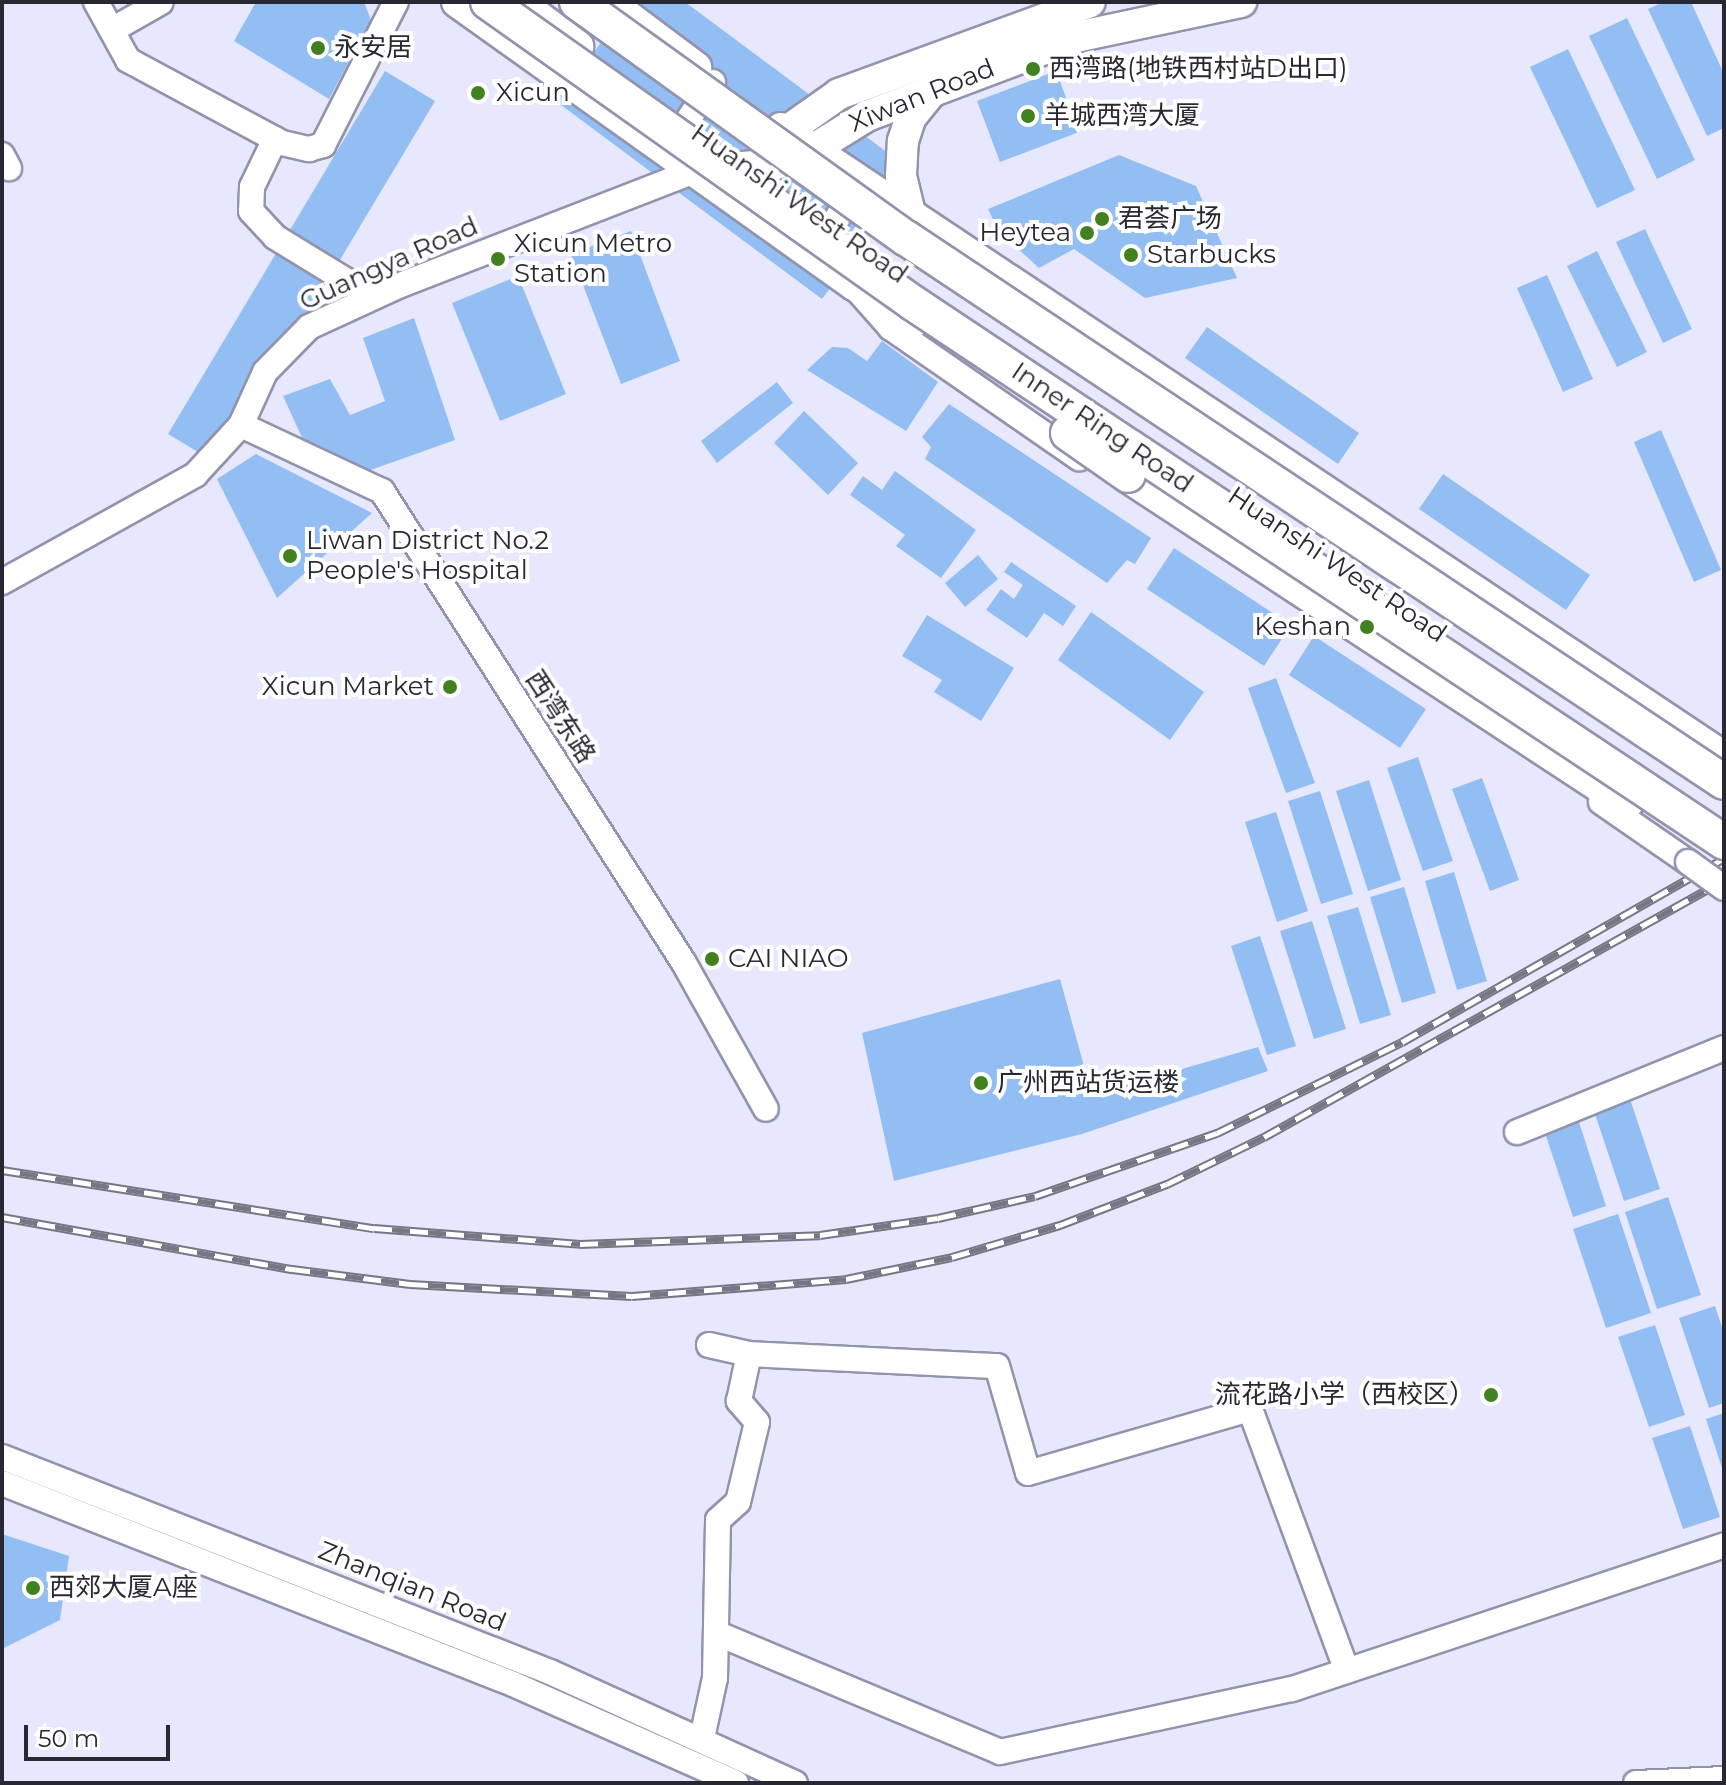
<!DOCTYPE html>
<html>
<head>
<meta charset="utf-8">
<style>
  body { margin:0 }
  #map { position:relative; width:1726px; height:1785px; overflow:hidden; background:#e7e8fe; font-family:Montserrat,"Noto Sans SC",sans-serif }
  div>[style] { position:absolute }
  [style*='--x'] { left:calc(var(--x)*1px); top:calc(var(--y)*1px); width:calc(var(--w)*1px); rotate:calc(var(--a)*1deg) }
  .building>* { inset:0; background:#93bef4 }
  .roads { filter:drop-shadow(2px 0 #9293ac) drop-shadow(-2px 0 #9293ac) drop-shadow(0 2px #9293ac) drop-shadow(0 -2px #9293ac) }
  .minor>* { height:24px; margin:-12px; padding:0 12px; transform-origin:12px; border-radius:12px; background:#fff }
  .major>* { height:30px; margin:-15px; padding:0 15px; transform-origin:15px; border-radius:15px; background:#fff }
  .highway>* { height:34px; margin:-17px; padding:0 17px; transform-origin:17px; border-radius:17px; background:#fff }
  .rail>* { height:9px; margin-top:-4.5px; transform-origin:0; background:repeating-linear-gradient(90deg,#fff 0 18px,#767685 0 36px); box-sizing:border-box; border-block:2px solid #767685 }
  .bridges { filter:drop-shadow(2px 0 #9293ac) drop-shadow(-2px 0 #9293ac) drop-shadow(0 2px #9293ac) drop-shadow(0 -2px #9293ac) }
  .minor-bridge>* { height:24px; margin:-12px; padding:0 12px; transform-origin:12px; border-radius:12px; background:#fff }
  .highway-bridge>* { height:34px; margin:-17px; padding:0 17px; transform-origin:17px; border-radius:17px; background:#fff }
  .dots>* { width:22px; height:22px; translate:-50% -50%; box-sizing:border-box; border:4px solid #fff; border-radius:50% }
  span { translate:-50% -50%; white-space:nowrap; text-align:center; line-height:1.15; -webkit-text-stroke:8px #fff; paint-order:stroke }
  .poi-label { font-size:26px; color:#282832 }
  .left { translate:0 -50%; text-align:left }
  .right { translate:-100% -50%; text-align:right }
  .street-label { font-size:26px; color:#282832 }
  .frame { position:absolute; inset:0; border:4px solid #282832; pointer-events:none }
  .scale { position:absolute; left:24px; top:1725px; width:146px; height:36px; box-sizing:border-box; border:4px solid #282832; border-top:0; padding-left:10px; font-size:24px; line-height:28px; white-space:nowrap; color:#282832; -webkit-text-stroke:6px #fff; paint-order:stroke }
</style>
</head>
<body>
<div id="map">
  <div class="building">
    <div style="clip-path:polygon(256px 2px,364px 2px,371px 20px,329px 99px,234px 41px)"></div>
    <div style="clip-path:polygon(631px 2px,685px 2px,915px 173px,822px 299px,557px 102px)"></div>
    <div style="clip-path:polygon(1663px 2px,1691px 2px,1724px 74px,1724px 128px,1707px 136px,1648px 9px)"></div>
    <div style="clip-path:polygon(1627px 18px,1695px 160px,1657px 179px,1589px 36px)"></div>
    <div style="clip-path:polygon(1568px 49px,1635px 190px,1597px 208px,1530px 67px)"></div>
    <div style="clip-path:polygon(385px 71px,435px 101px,218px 464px,168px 434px)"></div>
    <div style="clip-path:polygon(1056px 71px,1079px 132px,1000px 162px,977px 101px)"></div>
    <div style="clip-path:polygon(1119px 155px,1196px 186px,1237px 278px,1145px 298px,1074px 249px,1039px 268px,998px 230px,988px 209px)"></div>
    <div style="clip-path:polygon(1645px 229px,1692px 329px,1663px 343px,1616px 242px)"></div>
    <div style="clip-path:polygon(631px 231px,680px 361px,621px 384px,571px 254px)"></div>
    <div style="clip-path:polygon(1597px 251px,1647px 352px,1617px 367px,1567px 266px)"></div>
    <div style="clip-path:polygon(1547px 275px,1593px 379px,1563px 392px,1517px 288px)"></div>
    <div style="clip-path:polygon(518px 276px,566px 394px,500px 421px,452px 303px)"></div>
    <div style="clip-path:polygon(414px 318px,455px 440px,365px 472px,304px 442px,283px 396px,330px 379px,350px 415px,385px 401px,363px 338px)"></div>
    <div style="clip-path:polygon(1207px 327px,1359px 433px,1338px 464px,1185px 358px)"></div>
    <div style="clip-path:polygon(882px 341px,938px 382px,906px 431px,807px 370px,832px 347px,848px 348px,867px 361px)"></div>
    <div style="clip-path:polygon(777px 382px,793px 403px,717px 463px,701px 441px)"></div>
    <div style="clip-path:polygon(949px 404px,1151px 538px,1135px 564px,1127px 560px,1107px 583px,925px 459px,931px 447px,922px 437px)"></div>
    <div style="clip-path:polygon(804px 411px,858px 463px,828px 495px,774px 443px)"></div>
    <div style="clip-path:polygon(1661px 430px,1721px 570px,1694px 582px,1634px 442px)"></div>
    <div style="clip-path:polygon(256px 454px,372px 513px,277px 598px,217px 479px)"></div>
    <div style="clip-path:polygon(895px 471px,976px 530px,941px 578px,896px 546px,905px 535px,850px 495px,863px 476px,882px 490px)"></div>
    <div style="clip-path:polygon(1443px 474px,1590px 575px,1566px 610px,1419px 509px)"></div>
    <div style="clip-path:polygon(1174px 548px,1291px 625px,1264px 666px,1147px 589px)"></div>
    <div style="clip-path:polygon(978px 555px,998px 579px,965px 607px,945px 583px)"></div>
    <div style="clip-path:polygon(1011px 562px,1076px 606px,1063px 626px,1044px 613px,1027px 638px,986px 610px,1001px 589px,1014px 599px,1023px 585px,1004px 572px)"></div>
    <div style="clip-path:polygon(1091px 612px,1204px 692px,1170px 740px,1058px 660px)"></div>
    <div style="clip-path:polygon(927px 615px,1014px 668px,981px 721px,934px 692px,942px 680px,902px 656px)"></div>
    <div style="clip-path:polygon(1314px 636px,1426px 709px,1400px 748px,1289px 675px)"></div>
    <div style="clip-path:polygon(1276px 678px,1315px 783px,1286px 793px,1248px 688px)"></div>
    <div style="clip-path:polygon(1418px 757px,1453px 861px,1423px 871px,1387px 768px)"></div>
    <div style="clip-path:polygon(1482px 778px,1519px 880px,1490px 891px,1452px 789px)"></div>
    <div style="clip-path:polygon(1369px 780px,1401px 880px,1368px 891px,1336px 791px)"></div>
    <div style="clip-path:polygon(1320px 791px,1353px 894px,1321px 904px,1288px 801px)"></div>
    <div style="clip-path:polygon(1276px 812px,1308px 911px,1277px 922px,1245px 822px)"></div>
    <div style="clip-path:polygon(1454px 872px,1487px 981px,1457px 990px,1425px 881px)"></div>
    <div style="clip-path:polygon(1404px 887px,1436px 993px,1402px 1003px,1370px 897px)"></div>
    <div style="clip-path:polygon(1358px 907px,1391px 1015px,1360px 1024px,1327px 916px)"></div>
    <div style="clip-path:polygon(1312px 921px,1346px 1029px,1314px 1039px,1280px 931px)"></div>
    <div style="clip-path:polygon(1260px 936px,1296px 1046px,1267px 1055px,1231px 946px)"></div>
    <div style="clip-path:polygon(1060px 979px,1092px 1095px,1258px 1047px,1268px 1071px,1082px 1134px,894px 1181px,862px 1033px)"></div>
    <div style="clip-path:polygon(1630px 1099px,1660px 1189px,1624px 1201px,1594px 1111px)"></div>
    <div style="clip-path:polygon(1578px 1119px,1606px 1206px,1573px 1217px,1544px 1130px)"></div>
    <div style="clip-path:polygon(1668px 1197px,1701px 1295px,1657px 1309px,1625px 1212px)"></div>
    <div style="clip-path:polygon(1618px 1214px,1651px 1313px,1606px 1328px,1573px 1229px)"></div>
    <div style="clip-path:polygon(1715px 1306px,1724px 1333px,1724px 1403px,1709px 1408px,1679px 1318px)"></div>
    <div style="clip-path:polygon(1655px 1325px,1685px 1415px,1649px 1427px,1618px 1337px)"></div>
    <div style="clip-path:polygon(1724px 1413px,1724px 1471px,1723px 1471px,1706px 1419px)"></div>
    <div style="clip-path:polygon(1690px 1426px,1720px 1517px,1683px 1529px,1652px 1438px)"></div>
    <div style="clip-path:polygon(2px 1534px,69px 1556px,60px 1620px,2px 1649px)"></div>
  </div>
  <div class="roads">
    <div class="minor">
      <div style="--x:96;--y:2;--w:66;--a:61.1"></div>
      <div style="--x:128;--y:60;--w:175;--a:28.3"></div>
      <div style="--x:282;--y:143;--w:28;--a:13"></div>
      <div style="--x:309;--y:149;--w:15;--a:-16"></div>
      <div style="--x:323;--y:145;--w:161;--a:-63"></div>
      <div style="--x:112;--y:30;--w:56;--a:-29.7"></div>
      <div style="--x:686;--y:123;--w:49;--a:-56.6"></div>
      <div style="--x:275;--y:139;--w:53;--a:115.6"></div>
      <div style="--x:252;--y:187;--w:24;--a:92"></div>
      <div style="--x:251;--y:211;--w:35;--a:47"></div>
      <div style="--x:275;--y:237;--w:115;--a:31.5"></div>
      <div style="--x:2;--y:155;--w:15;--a:62"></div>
      <div style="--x:825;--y:238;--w:33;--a:-59"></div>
      <div style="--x:860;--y:293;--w:47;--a:48.5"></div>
      <div style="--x:891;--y:328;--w:229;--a:34.7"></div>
      <div style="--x:241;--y:425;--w:156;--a:25.1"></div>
      <div style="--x:382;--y:491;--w:560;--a:57.39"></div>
      <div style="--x:684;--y:963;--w:167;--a:60.7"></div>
      <div style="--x:2;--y:582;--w:221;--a:-29"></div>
      <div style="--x:195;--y:475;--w:68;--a:-47.4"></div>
      <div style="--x:241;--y:425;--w:58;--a:-65.6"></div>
      <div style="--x:265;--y:372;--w:63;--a:-45.6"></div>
      <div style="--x:309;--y:327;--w:98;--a:-24.7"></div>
      <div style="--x:398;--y:286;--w:318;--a:-21.2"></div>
      <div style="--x:1601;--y:802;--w:106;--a:34.6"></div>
      <div style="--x:1517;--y:1132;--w:223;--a:-22.1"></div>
      <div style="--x:749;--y:1354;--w:248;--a:2.8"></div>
      <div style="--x:997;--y:1366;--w:111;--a:73.8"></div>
      <div style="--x:1028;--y:1473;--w:231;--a:-16.1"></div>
      <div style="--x:1250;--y:1409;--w:279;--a:69.7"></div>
      <div style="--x:2;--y:1457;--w:589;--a:21.42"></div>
      <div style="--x:550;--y:1672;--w:269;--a:24.4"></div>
      <div style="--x:2;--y:1483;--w:549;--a:21.47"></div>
      <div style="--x:513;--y:1684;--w:244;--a:23.9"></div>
      <div style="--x:716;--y:1633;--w:308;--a:22.7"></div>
      <div style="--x:1000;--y:1752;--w:299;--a:-12.2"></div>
      <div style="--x:1292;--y:1689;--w:455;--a:-18.4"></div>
      <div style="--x:702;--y:1738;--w:61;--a:-77.8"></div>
      <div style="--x:715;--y:1678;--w:158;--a:-88.9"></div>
      <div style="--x:718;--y:1520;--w:27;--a:-42"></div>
      <div style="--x:738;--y:1502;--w:82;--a:-76.6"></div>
      <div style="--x:757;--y:1422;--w:28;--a:-131"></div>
      <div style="--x:739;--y:1401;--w:48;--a:-78"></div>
      <div style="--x:749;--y:1354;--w:41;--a:-167.3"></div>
      <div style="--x:1636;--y:1783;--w:88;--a:-2.6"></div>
    </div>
    <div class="major">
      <div style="--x:457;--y:2;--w:488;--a:35.5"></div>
      <div style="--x:854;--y:285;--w:71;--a:30.5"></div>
      <div style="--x:519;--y:2;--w:74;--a:36.7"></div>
      <div style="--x:609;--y:2;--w:109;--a:36.8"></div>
      <div style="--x:781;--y:128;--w:1134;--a:33.7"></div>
      <div style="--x:771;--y:142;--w:83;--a:-35.2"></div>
      <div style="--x:839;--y:94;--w:267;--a:-20.1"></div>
      <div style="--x:711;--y:170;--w:65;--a:-5.3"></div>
      <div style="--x:776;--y:164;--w:39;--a:-21"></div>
      <div style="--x:812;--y:150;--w:65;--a:-31.7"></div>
      <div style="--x:867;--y:116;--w:223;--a:-20.7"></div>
      <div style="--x:1076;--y:37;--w:169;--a:-12"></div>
      <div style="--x:911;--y:217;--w:42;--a:-103.7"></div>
      <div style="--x:901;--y:176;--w:35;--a:-87"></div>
      <div style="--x:903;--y:141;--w:25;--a:-72"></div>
      <div style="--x:911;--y:117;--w:32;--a:-51"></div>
    </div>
    <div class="highway">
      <div style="--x:1128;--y:475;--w:596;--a:33.29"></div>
    </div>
  </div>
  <div class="rail">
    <div style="--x:2;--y:1170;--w:376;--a:8.9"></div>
    <div style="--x:374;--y:1228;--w:207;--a:4.4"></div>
    <div style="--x:580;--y:1244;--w:240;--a:-2.1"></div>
    <div style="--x:820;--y:1235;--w:119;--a:-8.2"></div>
    <div style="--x:938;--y:1218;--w:99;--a:-12.8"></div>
    <div style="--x:1035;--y:1196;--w:193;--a:-19.1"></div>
    <div style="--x:1217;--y:1133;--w:206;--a:-26.2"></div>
    <div style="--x:1402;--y:1042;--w:371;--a:-29.7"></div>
    <div style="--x:2;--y:1217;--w:295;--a:10.2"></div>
    <div style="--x:292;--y:1269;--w:119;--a:7.2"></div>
    <div style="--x:410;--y:1284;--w:222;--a:3.1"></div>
    <div style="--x:632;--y:1296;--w:215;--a:-4.5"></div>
    <div style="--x:846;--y:1279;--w:108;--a:-11.7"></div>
    <div style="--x:952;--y:1257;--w:113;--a:-16.5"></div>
    <div style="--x:1060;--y:1225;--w:115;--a:-21"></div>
    <div style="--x:1167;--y:1184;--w:108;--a:-25.9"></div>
    <div style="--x:1264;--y:1137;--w:527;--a:-29.19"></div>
  </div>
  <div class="bridges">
    <div class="minor-bridge">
      <div style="--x:1688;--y:862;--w:44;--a:35.8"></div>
    </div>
    <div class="highway-bridge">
      <div style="--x:488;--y:2;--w:521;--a:35.31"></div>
      <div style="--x:913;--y:303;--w:974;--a:33.61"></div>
      <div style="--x:577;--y:2;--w:405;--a:35.7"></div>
      <div style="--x:906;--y:238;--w:982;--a:33.63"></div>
      <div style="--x:1068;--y:433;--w:73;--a:35"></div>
    </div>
  </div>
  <div class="dots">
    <div style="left:318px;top:48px;background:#42811f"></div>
    <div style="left:1033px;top:69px;background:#42811f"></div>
    <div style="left:478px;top:93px;background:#42811f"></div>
    <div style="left:1028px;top:116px;background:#42811f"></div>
    <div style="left:1102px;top:219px;background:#42811f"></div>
    <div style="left:1087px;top:233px;background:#42811f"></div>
    <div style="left:1131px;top:255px;background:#42811f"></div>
    <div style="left:498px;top:259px;background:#42811f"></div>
    <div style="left:290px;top:556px;background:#42811f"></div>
    <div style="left:1367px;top:627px;background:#42811f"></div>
    <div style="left:450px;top:687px;background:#42811f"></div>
    <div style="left:712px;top:959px;background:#42811f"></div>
    <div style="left:981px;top:1083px;background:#42811f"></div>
    <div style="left:1491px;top:1395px;background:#42811f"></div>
    <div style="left:33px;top:1588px;background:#42811f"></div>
  </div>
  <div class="poi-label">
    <span class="left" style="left:334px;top:48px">永安居</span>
    <span class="left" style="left:1049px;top:69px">西湾路(地铁西村站D出口)</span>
    <span class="left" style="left:496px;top:93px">Xicun</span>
    <span class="left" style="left:1044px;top:116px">羊城西湾大厦</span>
    <span class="left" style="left:1118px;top:219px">君荟广场</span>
    <span class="right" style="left:1071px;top:233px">Heytea</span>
    <span class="left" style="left:514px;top:259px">Xicun Metro<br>Station</span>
    <span class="left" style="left:1147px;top:255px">Starbucks</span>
    <span class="left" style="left:306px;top:556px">Liwan District No.2<br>People's Hospital</span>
    <span class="right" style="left:1351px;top:627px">Keshan</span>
    <span class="right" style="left:434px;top:687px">Xicun Market</span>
    <span class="left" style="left:728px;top:959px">CAI NIAO</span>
    <span class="left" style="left:997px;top:1083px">广州西站货运楼</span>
    <span class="right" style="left:1475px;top:1395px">流花路小学（西校区）</span>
    <span class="left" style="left:49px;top:1588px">西郊大厦A座</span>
  </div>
  <div class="street-label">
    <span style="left:922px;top:96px;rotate:-22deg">Xiwan Road</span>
    <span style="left:799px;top:204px;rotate:35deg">Huanshi West Road</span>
    <span style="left:389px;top:264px;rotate:-24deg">Guangya Road</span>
    <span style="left:1102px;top:428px;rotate:34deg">Inner Ring Road</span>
    <span style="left:1337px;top:565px;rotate:34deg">Huanshi West Road</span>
    <span style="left:560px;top:717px;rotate:57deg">西湾东路</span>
    <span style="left:412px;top:1587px;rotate:22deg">Zhanqian Road</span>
  </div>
  <div class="frame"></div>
  <div class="scale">50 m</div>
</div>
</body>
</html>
